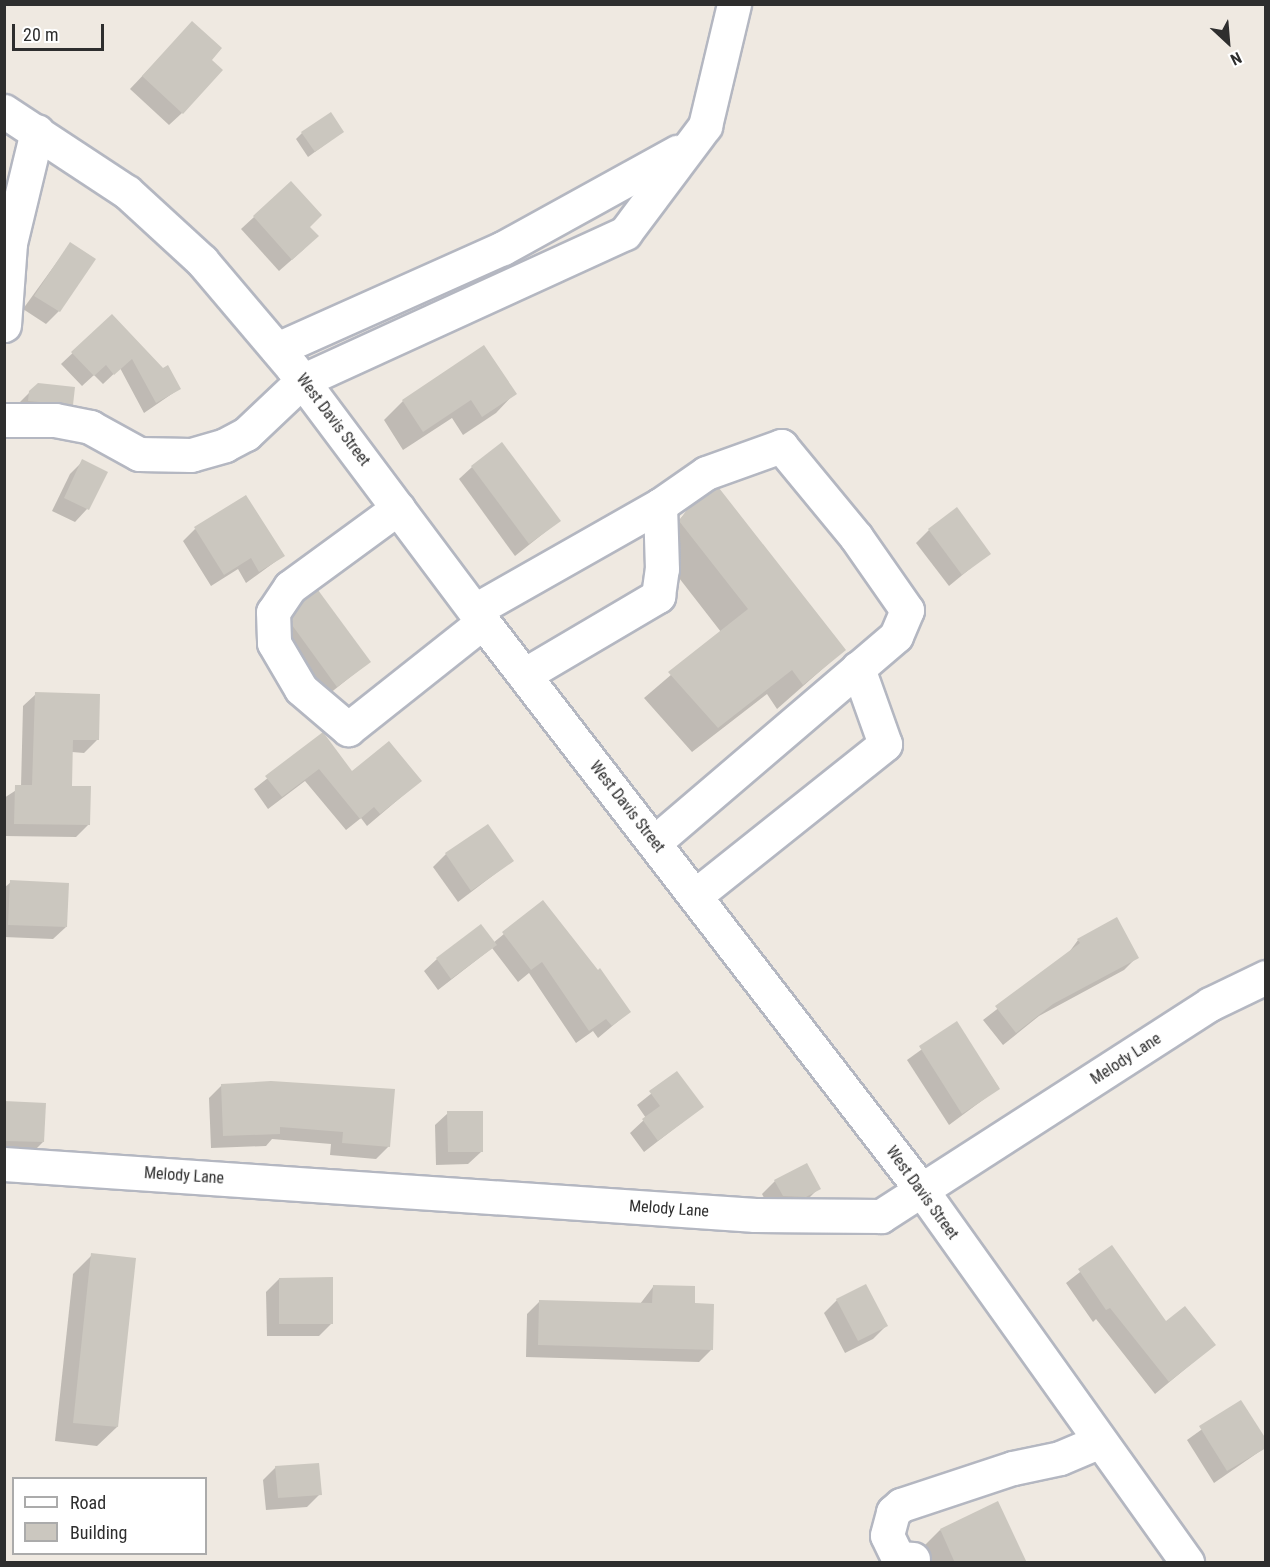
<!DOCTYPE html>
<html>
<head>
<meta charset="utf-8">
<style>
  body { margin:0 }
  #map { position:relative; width:1270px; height:1567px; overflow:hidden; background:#efe9e1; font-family:"Roboto Condensed",sans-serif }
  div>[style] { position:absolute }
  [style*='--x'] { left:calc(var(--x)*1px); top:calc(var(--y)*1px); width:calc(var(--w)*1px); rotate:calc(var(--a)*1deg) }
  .shadow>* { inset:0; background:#0003 }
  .building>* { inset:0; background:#cbc7bf }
  .roads { filter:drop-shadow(2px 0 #b4b7c1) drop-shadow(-2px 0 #b4b7c1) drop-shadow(0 2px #b4b7c1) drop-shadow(0 -2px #b4b7c1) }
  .minor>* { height:33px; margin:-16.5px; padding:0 16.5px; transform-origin:16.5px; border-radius:16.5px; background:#fff }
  span { translate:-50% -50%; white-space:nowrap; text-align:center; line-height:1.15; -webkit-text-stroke:5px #fff; paint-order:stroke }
  .street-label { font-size:16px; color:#2e2e2e }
  .frame { position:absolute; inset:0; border:6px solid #2e2e2e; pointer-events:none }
  .legend { position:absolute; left:12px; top:1477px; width:195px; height:78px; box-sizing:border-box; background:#fff; border:2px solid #ababab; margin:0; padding:8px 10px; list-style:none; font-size:18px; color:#2e2e2e }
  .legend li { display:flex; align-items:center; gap:12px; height:30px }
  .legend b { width:30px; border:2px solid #ababab }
  .north { position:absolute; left:1198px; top:12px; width:60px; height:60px; -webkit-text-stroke:4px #fff; paint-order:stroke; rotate:154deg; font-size:16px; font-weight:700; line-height:24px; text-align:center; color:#2e2e2e }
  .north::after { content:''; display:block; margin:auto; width:21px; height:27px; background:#2e2e2e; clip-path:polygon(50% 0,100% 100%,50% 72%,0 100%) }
  .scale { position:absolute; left:12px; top:24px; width:92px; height:27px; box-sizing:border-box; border:3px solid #2e2e2e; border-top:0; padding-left:8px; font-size:18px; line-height:21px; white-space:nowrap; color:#2e2e2e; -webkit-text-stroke:4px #fff; paint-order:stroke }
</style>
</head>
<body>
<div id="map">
  <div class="shadow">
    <div style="clip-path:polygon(180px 36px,182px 113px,169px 125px,130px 89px)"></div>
    <div style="clip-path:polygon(342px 132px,308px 157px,296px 139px,302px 133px)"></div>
    <div style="clip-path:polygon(254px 217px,308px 227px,304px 249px,279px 271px,241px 229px)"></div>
    <div style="clip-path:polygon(70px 244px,59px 311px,46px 324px,23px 309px)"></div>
    <div style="clip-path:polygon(112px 316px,179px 389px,144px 413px,120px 368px,103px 384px,94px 375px,82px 386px,61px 364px)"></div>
    <div style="clip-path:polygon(38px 384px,72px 404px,59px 417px,17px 405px)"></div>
    <div style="clip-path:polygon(515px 393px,496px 413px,463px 435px,452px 418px,403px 450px,384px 420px,403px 401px)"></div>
    <div style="clip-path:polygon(83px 461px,87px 509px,75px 522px,52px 511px,70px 474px)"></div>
    <div style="clip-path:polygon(472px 467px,559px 521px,515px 556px,459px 479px)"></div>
    <div style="clip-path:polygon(689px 509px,844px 650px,777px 709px,767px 694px,692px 752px,644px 698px,721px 632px,655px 547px)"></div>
    <div style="clip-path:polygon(195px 529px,283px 556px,246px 583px,238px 569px,211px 586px,183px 541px)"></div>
    <div style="clip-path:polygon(929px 530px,989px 553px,949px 586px,916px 543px)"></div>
    <div style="clip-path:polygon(305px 601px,369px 662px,324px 698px,280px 632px)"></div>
    <div style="clip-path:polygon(36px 694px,97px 740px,84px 753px,72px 752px,71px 787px,89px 824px,76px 837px,4px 836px,4px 798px,21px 787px,23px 706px)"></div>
    <div style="clip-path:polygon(323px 734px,352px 774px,420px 781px,367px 826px,361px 818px,346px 830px,305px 781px,268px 809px,254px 789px)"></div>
    <div style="clip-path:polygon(446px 854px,512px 861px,458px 902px,433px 867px)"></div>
    <div style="clip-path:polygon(11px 882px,66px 927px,53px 939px,4px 937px,4px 888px)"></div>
    <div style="clip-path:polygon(543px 902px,629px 1012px,598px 1038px,593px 1031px,576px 1043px,529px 973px,518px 982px,492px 948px,438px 990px,424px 971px,437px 959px,493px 943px)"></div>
    <div style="clip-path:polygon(1078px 940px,1137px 957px,1124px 970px,1039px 1016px,1003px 1045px,983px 1020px,1067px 955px)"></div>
    <div style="clip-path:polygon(957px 1024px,999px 1088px,949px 1125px,907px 1060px)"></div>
    <div style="clip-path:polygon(677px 1073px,702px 1107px,644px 1152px,630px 1133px,646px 1118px,637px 1105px)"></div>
    <div style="clip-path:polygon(222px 1085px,389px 1146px,376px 1159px,330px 1155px,331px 1144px,272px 1139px,266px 1146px,211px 1148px,209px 1098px)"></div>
    <div style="clip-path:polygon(4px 1103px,43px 1142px,30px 1155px,4px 1154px)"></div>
    <div style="clip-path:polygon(448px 1113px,481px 1152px,468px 1164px,436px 1165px,435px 1125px)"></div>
    <div style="clip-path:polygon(806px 1165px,819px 1188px,806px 1201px,770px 1209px,762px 1194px,775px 1181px)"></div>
    <div style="clip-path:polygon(1112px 1247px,1165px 1323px,1214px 1345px,1155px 1394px,1096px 1319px,1093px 1322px,1066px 1283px)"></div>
    <div style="clip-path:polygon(92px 1255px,117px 1427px,97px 1446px,55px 1441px,73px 1274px)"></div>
    <div style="clip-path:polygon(279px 1279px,332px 1323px,319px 1336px,267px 1336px,266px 1292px)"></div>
    <div style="clip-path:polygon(653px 1287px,694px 1305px,711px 1350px,699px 1362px,526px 1357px,527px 1314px,540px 1301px,640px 1304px)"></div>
    <div style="clip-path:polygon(837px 1300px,886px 1326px,873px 1339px,845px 1353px,824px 1313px)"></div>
    <div style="clip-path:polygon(1240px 1402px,1266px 1447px,1214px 1483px,1187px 1440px)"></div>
    <div style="clip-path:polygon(276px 1467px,320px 1494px,307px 1507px,266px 1510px,263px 1480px)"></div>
    <div style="clip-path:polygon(940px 1530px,1025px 1562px,928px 1562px,921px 1549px)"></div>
  </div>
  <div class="building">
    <div style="clip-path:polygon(192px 21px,222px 48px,212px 60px,223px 70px,183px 114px,142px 76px)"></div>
    <div style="clip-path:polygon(331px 112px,344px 132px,315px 152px,301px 132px)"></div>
    <div style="clip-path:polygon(291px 181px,322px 215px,310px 227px,319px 236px,292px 260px,253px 216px)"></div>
    <div style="clip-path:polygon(70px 242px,96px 259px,60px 312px,34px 296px)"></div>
    <div style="clip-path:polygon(112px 314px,163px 368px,168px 365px,181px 389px,156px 403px,132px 359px,114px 375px,106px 365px,94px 376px,71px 352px)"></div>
    <div style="clip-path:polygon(484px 345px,517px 394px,482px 417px,471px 400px,423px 432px,402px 400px)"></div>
    <div style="clip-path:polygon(38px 383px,75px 387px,73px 405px,28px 401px,29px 391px)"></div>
    <div style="clip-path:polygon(502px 442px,561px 521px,529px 544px,471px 466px)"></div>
    <div style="clip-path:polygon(82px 459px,108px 472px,89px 510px,64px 498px)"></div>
    <div style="clip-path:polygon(719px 488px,846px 650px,803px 685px,792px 670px,718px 728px,668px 672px,748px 609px,679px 521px,688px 508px)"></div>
    <div style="clip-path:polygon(246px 495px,285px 556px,259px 572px,251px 558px,224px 575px,194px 527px)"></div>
    <div style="clip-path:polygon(957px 507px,991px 554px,962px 575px,928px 529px)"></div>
    <div style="clip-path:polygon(318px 590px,371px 662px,337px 687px,292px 625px,292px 617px,304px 600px)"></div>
    <div style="clip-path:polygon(35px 692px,100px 694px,99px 740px,73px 740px,72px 786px,91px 786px,90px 825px,14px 824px,15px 785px,32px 785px)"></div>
    <div style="clip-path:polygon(323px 732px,352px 771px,389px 741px,422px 781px,380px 814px,374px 807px,360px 819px,319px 769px,282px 797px,265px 776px)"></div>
    <div style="clip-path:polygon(488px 824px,514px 861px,471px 891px,445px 853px)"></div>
    <div style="clip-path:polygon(10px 880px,69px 883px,67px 927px,8px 925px)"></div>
    <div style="clip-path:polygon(543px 900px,598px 970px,600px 968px,631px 1012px,612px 1026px,606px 1019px,589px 1031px,542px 962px,531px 970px,502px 932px)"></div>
    <div style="clip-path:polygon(1117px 917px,1139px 958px,1053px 1004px,1016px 1033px,995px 1006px,1080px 943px,1077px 939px)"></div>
    <div style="clip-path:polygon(481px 924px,497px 945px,451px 979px,436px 958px)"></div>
    <div style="clip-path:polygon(957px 1021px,1000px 1089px,962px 1114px,919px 1046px)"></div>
    <div style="clip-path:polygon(677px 1071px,704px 1107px,658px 1141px,642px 1119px,660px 1106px,649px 1091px)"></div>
    <div style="clip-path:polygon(271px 1081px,395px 1089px,390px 1147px,342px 1143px,343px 1132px,280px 1127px,280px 1134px,223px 1136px,221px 1084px)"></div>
    <div style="clip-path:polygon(4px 1101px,46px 1103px,44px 1142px,4px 1141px)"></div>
    <div style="clip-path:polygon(447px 1111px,483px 1111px,483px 1152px,448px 1152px)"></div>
    <div style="clip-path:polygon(807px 1163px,821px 1189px,806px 1197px,783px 1196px,774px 1180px)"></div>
    <div style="clip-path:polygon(1112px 1245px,1166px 1321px,1185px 1306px,1216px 1345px,1169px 1382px,1110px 1308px,1106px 1310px,1078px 1269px)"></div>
    <div style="clip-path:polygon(91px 1253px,136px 1258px,118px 1427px,73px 1423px)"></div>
    <div style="clip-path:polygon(333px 1277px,333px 1324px,279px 1324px,279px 1278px)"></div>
    <div style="clip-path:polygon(866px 1284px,888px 1326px,858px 1341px,836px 1299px)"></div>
    <div style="clip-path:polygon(653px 1285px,695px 1286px,695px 1303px,714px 1304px,713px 1350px,538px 1345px,539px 1300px,652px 1303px)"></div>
    <div style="clip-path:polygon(1241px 1400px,1266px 1439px,1266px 1448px,1227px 1471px,1199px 1426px)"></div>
    <div style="clip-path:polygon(319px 1463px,322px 1495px,278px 1498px,275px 1466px)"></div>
    <div style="clip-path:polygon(998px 1501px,1027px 1563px,955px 1563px,940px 1529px)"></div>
  </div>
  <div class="roads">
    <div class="minor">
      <div style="--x:4;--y:111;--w:147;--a:33.4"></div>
      <div style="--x:127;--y:192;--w:102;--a:42.6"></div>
      <div style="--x:202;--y:261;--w:139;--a:49.7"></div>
      <div style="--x:292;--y:367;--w:319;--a:53.2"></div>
      <div style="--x:483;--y:622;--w:720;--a:52.33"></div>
      <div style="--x:923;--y:1192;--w:455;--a:54.5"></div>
      <div style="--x:4;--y:325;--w:82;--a:-85.8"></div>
      <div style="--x:10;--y:243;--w:115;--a:-76.4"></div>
      <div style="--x:277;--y:349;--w:248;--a:-24.1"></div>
      <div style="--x:503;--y:248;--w:199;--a:-28.9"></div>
      <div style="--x:4;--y:420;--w:51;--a:0"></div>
      <div style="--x:55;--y:420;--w:36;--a:11"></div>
      <div style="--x:90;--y:427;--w:56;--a:28.9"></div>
      <div style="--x:139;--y:454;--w:52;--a:1.1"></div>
      <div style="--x:191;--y:455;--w:35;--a:-16"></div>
      <div style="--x:225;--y:445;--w:24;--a:-28"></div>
      <div style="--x:246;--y:434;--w:77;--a:-43.4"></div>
      <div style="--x:302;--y:381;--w:355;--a:-24.6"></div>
      <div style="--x:625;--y:233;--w:134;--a:-53.2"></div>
      <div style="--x:705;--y:126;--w:125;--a:-76.6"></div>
      <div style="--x:398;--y:508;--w:134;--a:143.8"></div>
      <div style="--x:290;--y:587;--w:30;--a:124"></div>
      <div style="--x:273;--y:612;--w:31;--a:88"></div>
      <div style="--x:274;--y:643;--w:53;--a:59.6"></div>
      <div style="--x:301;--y:689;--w:62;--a:40.4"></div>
      <div style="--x:348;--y:729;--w:172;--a:-38.4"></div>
      <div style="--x:475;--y:610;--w:213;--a:-29.6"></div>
      <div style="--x:660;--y:505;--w:56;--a:-34.8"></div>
      <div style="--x:706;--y:473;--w:80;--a:-19.8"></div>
      <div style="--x:781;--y:446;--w:118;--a:50.5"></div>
      <div style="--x:856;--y:537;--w:89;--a:55.1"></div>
      <div style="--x:907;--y:610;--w:28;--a:113"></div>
      <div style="--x:896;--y:636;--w:317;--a:139.5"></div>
      <div style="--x:524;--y:675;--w:156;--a:-30.5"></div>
      <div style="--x:658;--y:596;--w:27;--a:-82"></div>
      <div style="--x:662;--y:569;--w:64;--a:-91.8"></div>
      <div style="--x:696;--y:895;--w:242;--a:-38.6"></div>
      <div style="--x:885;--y:744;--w:81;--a:-109.6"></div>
      <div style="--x:4;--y:1164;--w:753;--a:3.88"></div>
      <div style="--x:755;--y:1215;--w:126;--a:0.5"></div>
      <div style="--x:881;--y:1216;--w:391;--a:-32.8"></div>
      <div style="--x:1210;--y:1004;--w:62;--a:-25.7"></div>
      <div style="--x:913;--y:1559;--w:15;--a:-176"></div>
      <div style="--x:898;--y:1558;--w:25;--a:-116"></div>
      <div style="--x:887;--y:1535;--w:24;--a:-75"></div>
      <div style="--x:893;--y:1512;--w:11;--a:-41"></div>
      <div style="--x:901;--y:1505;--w:118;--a:-18.3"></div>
      <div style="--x:1013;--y:1468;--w:48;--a:-12"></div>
      <div style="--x:1060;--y:1458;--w:43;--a:-23"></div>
    </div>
  </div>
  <div class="street-label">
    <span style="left:333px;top:420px;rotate:53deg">West Davis Street</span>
    <span style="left:627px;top:807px;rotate:52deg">West Davis Street</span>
    <span style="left:1126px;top:1059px;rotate:-33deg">Melody Lane</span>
    <span style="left:184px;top:1176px;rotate:4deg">Melody Lane</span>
    <span style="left:922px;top:1193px;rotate:54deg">West Davis Street</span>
    <span style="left:669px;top:1209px;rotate:4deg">Melody Lane</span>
  </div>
  <div class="frame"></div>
  <ul class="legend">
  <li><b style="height:8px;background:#fff"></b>Road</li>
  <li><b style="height:16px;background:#cbc7bf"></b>Building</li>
  </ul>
  <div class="north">N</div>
  <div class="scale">20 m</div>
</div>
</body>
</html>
